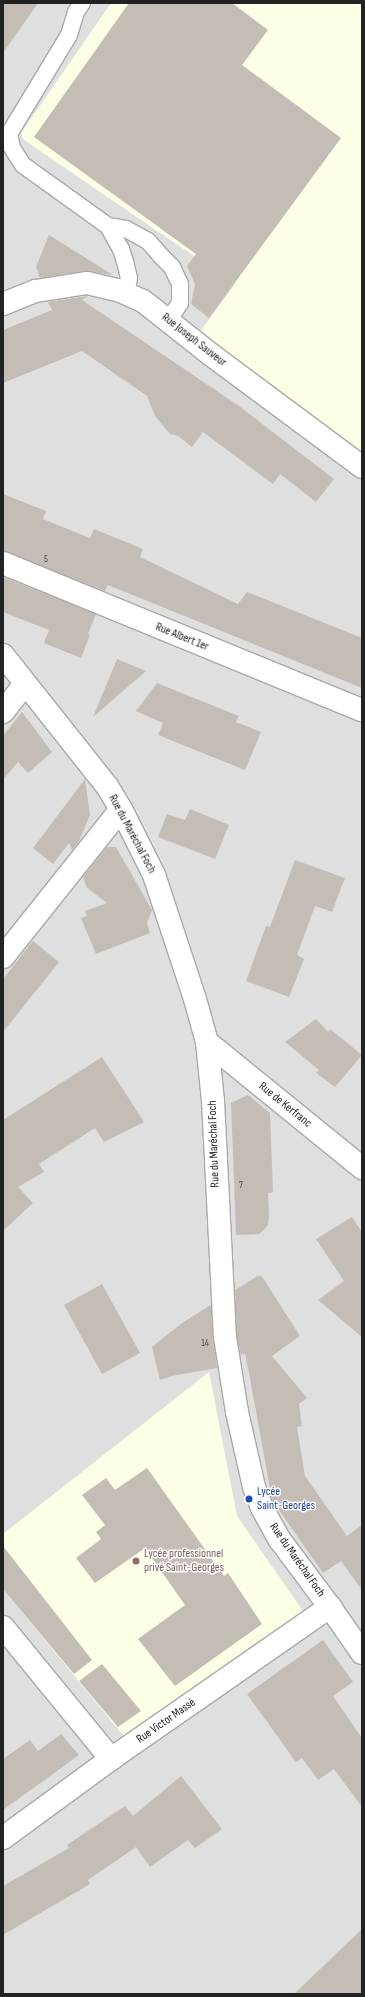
<!DOCTYPE html>
<html>
<head>
<meta charset="utf-8">
<style>
  body { margin:0 }
  #map { position:relative; width:365px; height:1997px; overflow:hidden; background:#f2f0e9; font-family:"Sofia Sans Condensed",sans-serif }
  div>[style] { position:absolute }
  [style*='--x'] { left:calc(var(--x)*1px); top:calc(var(--y)*1px); width:calc(var(--w)*1px); rotate:calc(var(--a)*1deg) }
  .residential>* { inset:0; background:#e0dfdf }
  .education>* { inset:0; background:#fcffe5 }
  .building>* { inset:0; background:#c3bdb5 }
  .roads { filter:drop-shadow(1px 0 #a9a9a9) drop-shadow(-1px 0 #a9a9a9) drop-shadow(0 1px #a9a9a9) drop-shadow(0 -1px #a9a9a9) }
  .service>* { height:16px; margin:-8px; padding:0 8px; transform-origin:8px; border-radius:8px; background:#fff }
  .minor>* { height:22px; margin:-11px; padding:0 11px; transform-origin:11px; border-radius:11px; background:#fff }
  .dots>* { width:11px; height:11px; translate:-50% -50%; box-sizing:border-box; border:2px solid #fff; border-radius:50% }
  span { translate:-50% -50%; white-space:nowrap; text-align:center; line-height:1.15; -webkit-text-stroke:3px #fff; paint-order:stroke }
  .number-label { font-size:10px; color:#4a4947 }
  .number-label span { -webkit-text-stroke-width:0 }
  .street-label { font-size:12px; color:#222 }
  .transit-label { font-size:12px; color:#164399 }
  .left { translate:0 -50%; text-align:left }
  .education-label { font-size:12px; color:#785e54 }
  .frame { position:absolute; inset:0; border:4px solid #222; pointer-events:none }
</style>
</head>
<body>
<div id="map">
  <div class="residential">
    <div style="clip-path:polygon(3px 3px,362px 3px,362px 1994px,3px 1994px)"></div>
  </div>
  <div class="education">
    <div style="clip-path:polygon(111px 3px,362px 3px,362px 454px,271px 384px,199px 333px,235px 284px,24px 140px,21px 133px)"></div>
    <div style="clip-path:polygon(209px 1372px,237px 1516px,303px 1611px,131px 1745px,3px 1589px,3px 1534px)"></div>
  </div>
  <div class="building">
    <div style="clip-path:polygon(3px 3px,38px 3px,3px 53px)"></div>
    <div style="clip-path:polygon(129px 3px,232px 3px,268px 30px,242px 65px,341px 138px,209px 318px,191px 304px,195px 284px,187px 266px,196px 254px,34px 137px)"></div>
    <div style="clip-path:polygon(49px 235px,113px 275px,85px 271px,40px 278px,36px 267px)"></div>
    <div style="clip-path:polygon(88px 296px,82px 300px,239px 406px,334px 479px,316px 502px,280px 474px,273px 484px,203px 432px,192px 447px,178px 436px,170px 434px,155px 416px,147px 396px,82px 351px,3px 383px,3px 330px,52px 310px,48px 302px)"></div>
    <div style="clip-path:polygon(3px 494px,46px 511px,43px 519px,90px 538px,94px 529px,143px 549px,140px 557px,238px 604px,247px 592px,362px 638px,362px 688px,108px 585px,105px 591px,3px 551px)"></div>
    <div style="clip-path:polygon(3px 577px,96px 614px,88px 634px,90px 635px,81px 658px,44px 643px,49px 630px,3px 612px)"></div>
    <div style="clip-path:polygon(117px 659px,146px 671px,93px 717px)"></div>
    <div style="clip-path:polygon(157px 683px,239px 716px,236px 722px,261px 732px,245px 770px,158px 735px,163px 723px,136px 711px)"></div>
    <div style="clip-path:polygon(22px 712px,52px 752px,28px 773px,18px 762px,3px 780px,3px 736px)"></div>
    <div style="clip-path:polygon(85px 779px,90px 815px,79px 841px,72px 850px,69px 843px,53px 864px,33px 848px)"></div>
    <div style="clip-path:polygon(190px 809px,229px 825px,215px 859px,158px 837px,167px 814px,185px 820px)"></div>
    <div style="clip-path:polygon(107px 847px,116px 847px,152px 910px,147px 923px,150px 933px,96px 954px,81px 918px,87px 916px,85px 911px,107px 903px,87px 888px,83px 877px)"></div>
    <div style="clip-path:polygon(295px 860px,345px 878px,332px 912px,315px 906px,297px 955px,304px 959px,289px 997px,246px 981px,266px 926px,270px 927px)"></div>
    <div style="clip-path:polygon(33px 941px,59px 962px,3px 1032px,3px 979px)"></div>
    <div style="clip-path:polygon(316px 1019px,328px 1032px,330px 1029px,362px 1055px,335px 1087px,316px 1073px,319px 1070px,285px 1042px)"></div>
    <div style="clip-path:polygon(102px 1057px,144px 1122px,104px 1142px,95px 1128px,39px 1164px,44px 1172px,18px 1187px,33px 1203px,3px 1231px,3px 1120px)"></div>
    <div style="clip-path:polygon(248px 1095px,270px 1113px,273px 1192px,268px 1193px,269px 1217px,268px 1225px,264px 1230px,259px 1234px,236px 1235px,231px 1103px)"></div>
    <div style="clip-path:polygon(352px 1217px,362px 1232px,362px 1337px,318px 1300px,344px 1281px,316px 1239px)"></div>
    <div style="clip-path:polygon(259px 1275px,258px 1277px,261px 1275px,300px 1336px,272px 1356px,307px 1398px,299px 1404px,302px 1426px,297px 1427px,305px 1476px,347px 1536px,362px 1525px,362px 1590px,341px 1561px,323px 1573px,272px 1500px,249px 1373px,245px 1353px,241px 1356px,237px 1336px,235px 1290px)"></div>
    <div style="clip-path:polygon(102px 1284px,140px 1353px,102px 1374px,64px 1305px)"></div>
    <div style="clip-path:polygon(211px 1305px,213px 1338px,217px 1368px,172px 1376px,160px 1380px,152px 1347px,182px 1323px)"></div>
    <div style="clip-path:polygon(147px 1468px,224px 1576px,228px 1573px,262px 1624px,175px 1686px,138px 1639px,185px 1605px,145px 1548px,95px 1583px,76px 1558px,101px 1539px,96px 1532px,105px 1525px,82px 1495px,106px 1478px,115px 1490px)"></div>
    <div style="clip-path:polygon(3px 1546px,92px 1660px,74px 1674px,3px 1589px)"></div>
    <div style="clip-path:polygon(323px 1640px,353px 1682px,333px 1696px,362px 1738px,362px 1807px,334px 1769px,318px 1780px,302px 1758px,296px 1762px,247px 1694px)"></div>
    <div style="clip-path:polygon(102px 1664px,141px 1711px,118px 1727px,79px 1681px)"></div>
    <div style="clip-path:polygon(61px 1734px,79px 1755px,3px 1810px,3px 1759px,30px 1740px,38px 1751px)"></div>
    <div style="clip-path:polygon(181px 1776px,222px 1829px,195px 1848px,188px 1840px,150px 1867px,136px 1847px,88px 1880px,90px 1884px,3px 1935px,3px 1886px,69px 1848px,67px 1845px,125px 1806px,133px 1816px)"></div>
    <div style="clip-path:polygon(362px 1929px,362px 1994px,294px 1994px)"></div>
  </div>
  <div class="roads">
    <div class="service">
      <div style="--x:82;--y:3;--w:11;--a:124"></div>
      <div style="--x:76;--y:12;--w:24;--a:107"></div>
      <div style="--x:69;--y:35;--w:116;--a:121.2"></div>
      <div style="--x:9;--y:134;--w:14;--a:78"></div>
      <div style="--x:12;--y:148;--w:20;--a:57"></div>
      <div style="--x:23;--y:165;--w:105;--a:35.7"></div>
      <div style="--x:108;--y:226;--w:18;--a:9"></div>
      <div style="--x:126;--y:229;--w:25;--a:29"></div>
      <div style="--x:148;--y:241;--w:20;--a:49"></div>
      <div style="--x:161;--y:256;--w:16;--a:45"></div>
      <div style="--x:172;--y:267;--w:19;--a:65"></div>
      <div style="--x:180;--y:284;--w:19;--a:90"></div>
      <div style="--x:180;--y:303;--w:22;--a:124"></div>
      <div style="--x:108;--y:226;--w:26;--a:61"></div>
      <div style="--x:121;--y:249;--w:13;--a:72"></div>
      <div style="--x:125;--y:261;--w:17;--a:77"></div>
      <div style="--x:129;--y:278;--w:15;--a:101"></div>
    </div>
    <div class="minor">
      <div style="--x:3;--y:304;--w:35;--a:-22"></div>
      <div style="--x:36;--y:291;--w:52;--a:-8.9"></div>
      <div style="--x:87;--y:283;--w:32;--a:13"></div>
      <div style="--x:118;--y:290;--w:27;--a:24"></div>
      <div style="--x:143;--y:301;--w:85;--a:38.3"></div>
      <div style="--x:210;--y:354;--w:189;--a:36.6"></div>
      <div style="--x:3;--y:563;--w:388;--a:22.3"></div>
      <div style="--x:3;--y:655;--w:167;--a:51.6"></div>
      <div style="--x:107;--y:786;--w:27;--a:59"></div>
      <div style="--x:121;--y:809;--w:74;--a:63.4"></div>
      <div style="--x:154;--y:875;--w:131;--a:71.7"></div>
      <div style="--x:195;--y:999;--w:45;--a:74.4"></div>
      <div style="--x:207;--y:1042;--w:59;--a:84.2"></div>
      <div style="--x:213;--y:1101;--w:236;--a:87.1"></div>
      <div style="--x:225;--y:1337;--w:76;--a:80.9"></div>
      <div style="--x:237;--y:1412;--w:77;--a:77.2"></div>
      <div style="--x:254;--y:1487;--w:22;--a:69"></div>
      <div style="--x:262;--y:1508;--w:37;--a:61"></div>
      <div style="--x:280;--y:1540;--w:84;--a:53.3"></div>
      <div style="--x:330;--y:1607;--w:56;--a:55.2"></div>
      <div style="--x:3;--y:712;--w:36;--a:-52"></div>
      <div style="--x:3;--y:957;--w:189;--a:-51.4"></div>
      <div style="--x:207;--y:1042;--w:200;--a:39.1"></div>
      <div style="--x:3;--y:1627;--w:171;--a:50.7"></div>
      <div style="--x:3;--y:1838;--w:134;--a:-36.2"></div>
      <div style="--x:111;--y:1759;--w:267;--a:-34.8"></div>
    </div>
  </div>
  <div class="dots">
    <div style="left:249px;top:1499px;background:#1a4fb4"></div>
    <div style="left:136px;top:1561px;background:#8d6e63"></div>
  </div>
  <div class="number-label">
    <span style="left:46px;top:560px">5</span>
    <span style="left:241px;top:1186px">7</span>
    <span style="left:205px;top:1344px">14</span>
  </div>
  <div class="street-label">
    <span style="left:194px;top:340px;rotate:38deg">Rue Joseph Sauveur</span>
    <span style="left:182px;top:637px;rotate:22deg">Rue Albert 1er</span>
    <span style="left:132px;top:834px;rotate:62deg">Rue du Maréchal Foch</span>
    <span style="left:285px;top:1105px;rotate:39deg">Rue de Kerfranc</span>
    <span style="left:214px;top:1144px;rotate:-92deg">Rue du Maréchal Foch</span>
    <span style="left:297px;top:1560px;rotate:55deg">Rue du Maréchal Foch</span>
    <span style="left:166px;top:1721px;rotate:-35deg">Rue Victor Massé</span>
  </div>
  <div class="transit-label">
    <span class="left" style="left:257px;top:1499px">Lycée<br>Saint-Georges</span>
  </div>
  <div class="education-label">
    <span class="left" style="left:144px;top:1561px">Lycée professionnel<br>privé Saint-Georges</span>
  </div>
  <div class="frame"></div>
</div>
</body>
</html>
